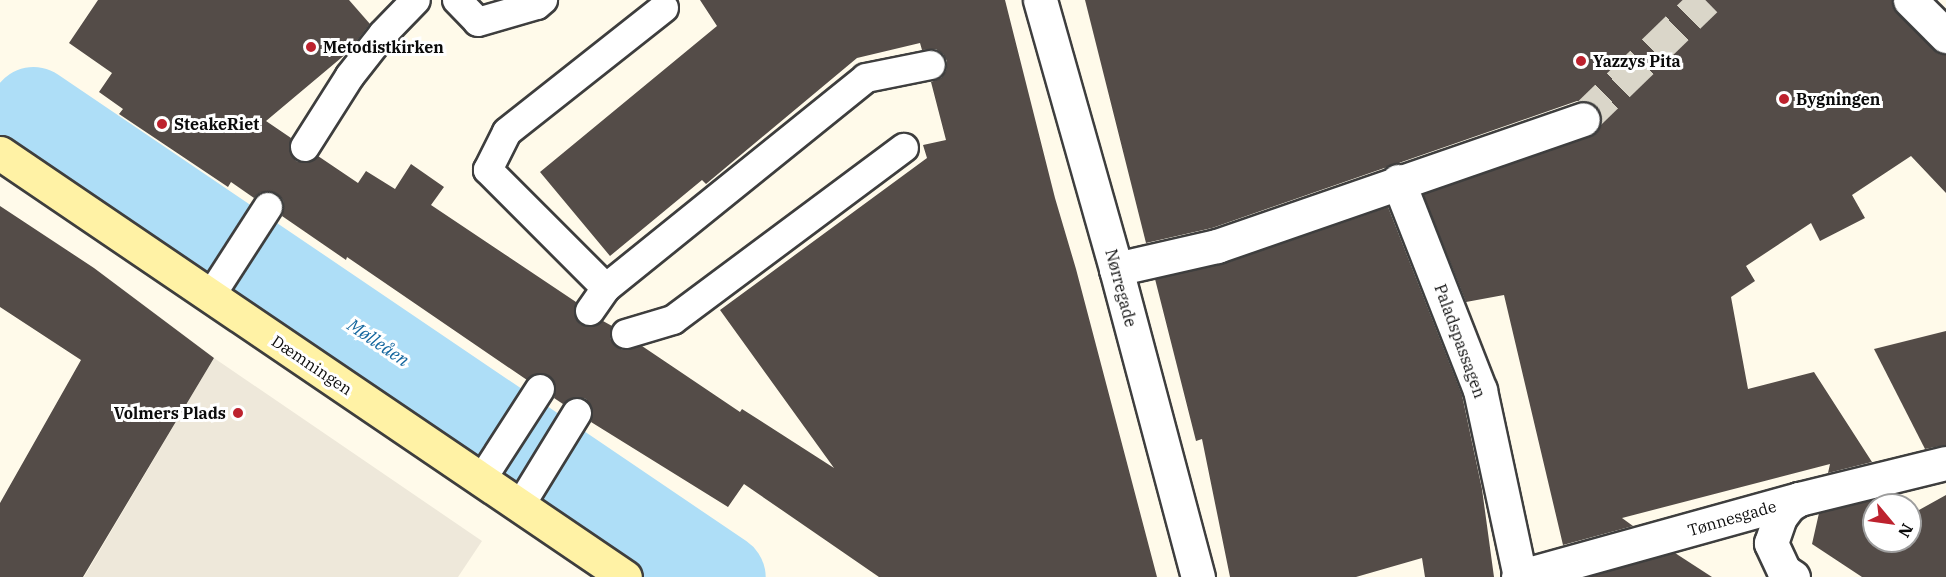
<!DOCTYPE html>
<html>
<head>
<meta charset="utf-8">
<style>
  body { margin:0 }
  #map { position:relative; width:1946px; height:577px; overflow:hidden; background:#fffaea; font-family:"IBM Plex Serif",serif }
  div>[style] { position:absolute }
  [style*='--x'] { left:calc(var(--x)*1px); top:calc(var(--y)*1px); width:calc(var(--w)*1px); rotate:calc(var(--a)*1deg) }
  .plaza>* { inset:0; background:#eee8da }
  .river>* { height:87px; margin:-43.5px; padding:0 43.5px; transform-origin:43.5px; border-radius:43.5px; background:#aedef7 }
  .building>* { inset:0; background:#544c48 }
  .street-tunnel>* { height:33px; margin-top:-16.5px; transform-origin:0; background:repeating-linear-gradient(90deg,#dad6c9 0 33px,transparent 0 49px) }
  .roads { filter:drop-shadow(2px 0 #3e3e3e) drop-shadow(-2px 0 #3e3e3e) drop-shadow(0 2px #3e3e3e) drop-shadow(0 -2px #3e3e3e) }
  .lane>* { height:28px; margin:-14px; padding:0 14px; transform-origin:14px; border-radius:14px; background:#fff }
  .street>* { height:33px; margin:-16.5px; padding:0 16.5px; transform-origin:16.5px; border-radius:16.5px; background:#fff }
  .secondary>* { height:33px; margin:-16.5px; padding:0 16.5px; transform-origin:16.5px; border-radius:16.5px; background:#fff2a5 }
  .dots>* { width:16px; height:16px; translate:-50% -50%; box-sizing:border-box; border:3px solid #fff; border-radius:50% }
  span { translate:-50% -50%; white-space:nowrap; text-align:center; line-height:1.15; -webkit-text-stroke:6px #fff; paint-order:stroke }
  .poi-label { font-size:16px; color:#0b0b0b; font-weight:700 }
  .left { translate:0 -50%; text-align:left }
  .right { translate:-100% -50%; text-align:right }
  .street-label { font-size:16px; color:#0b0b0b }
  .water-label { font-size:18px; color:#13669e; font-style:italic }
  .north { position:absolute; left:1862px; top:493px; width:60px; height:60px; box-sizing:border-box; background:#fff; border:2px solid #9d9d9d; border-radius:50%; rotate:119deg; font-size:16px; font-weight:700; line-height:24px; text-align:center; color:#0b0b0b }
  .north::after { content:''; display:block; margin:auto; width:21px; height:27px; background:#bd222e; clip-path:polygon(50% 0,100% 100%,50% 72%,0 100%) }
</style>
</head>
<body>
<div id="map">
  <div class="plaza">
    <div style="clip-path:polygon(214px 358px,482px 541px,458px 577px,84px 577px)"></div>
  </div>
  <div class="river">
    <div style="--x:33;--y:110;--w:832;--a:34.13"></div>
  </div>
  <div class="building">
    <div style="clip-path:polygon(98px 0,349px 0,370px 24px,347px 53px,266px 121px,291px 138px,289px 147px,296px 161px,305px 163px,318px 156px,358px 183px,366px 171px,395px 189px,411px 164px,444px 187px,431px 205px,576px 302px,575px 317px,580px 324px,589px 327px,603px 321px,612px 326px,610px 338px,615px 346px,623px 350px,642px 346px,740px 412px,742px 409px,834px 468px,720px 310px,927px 158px,923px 145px,946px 140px,931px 82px,941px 78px,946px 71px,947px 61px,943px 54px,936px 49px,922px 50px,920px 43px,857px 58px,706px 184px,702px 180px,610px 256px,540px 172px,717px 26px,700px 0,1005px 0,1055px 198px,1076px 269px,1157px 577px,879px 577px,744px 484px,728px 507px,591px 422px,593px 413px,586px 399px,577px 397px,563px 404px,554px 398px,556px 389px,549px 376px,540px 373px,527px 380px,347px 257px,346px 260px,282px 216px,284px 208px,283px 200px,276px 193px,261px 192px,254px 198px,231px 182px,228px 187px,119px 114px,123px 109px,99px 92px,112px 73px,69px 43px)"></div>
    <div style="clip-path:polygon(1085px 0,1892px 0,1897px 13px,1933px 49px,1946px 54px,1946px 193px,1911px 156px,1852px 195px,1865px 218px,1820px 241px,1811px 223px,1746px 266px,1755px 281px,1731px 297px,1748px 389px,1814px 372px,1872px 462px,1828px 473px,1830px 464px,1622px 518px,1633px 526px,1563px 545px,1504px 295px,1466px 302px,1423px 194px,1590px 136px,1597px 132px,1601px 123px,1601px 113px,1596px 105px,1587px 101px,1577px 101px,1212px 228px,1146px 243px)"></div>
    <div style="clip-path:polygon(0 206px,94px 268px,214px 358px,83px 577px,0 577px,0 503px,81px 360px,0 307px)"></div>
    <div style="clip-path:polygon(1388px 207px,1462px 395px,1482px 489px,1494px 577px,1425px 577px,1422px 558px,1356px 577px,1230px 577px,1202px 439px,1196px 441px,1155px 279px,1223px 264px)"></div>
    <div style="clip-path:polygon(1946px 331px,1946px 445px,1925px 449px,1874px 349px)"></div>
    <div style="clip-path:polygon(1894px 495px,1900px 505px,1874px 505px,1874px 541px,1910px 541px,1910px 515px,1946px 495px,1946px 577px,1862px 577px,1812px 544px,1819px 513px)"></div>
    <div style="clip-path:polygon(1675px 553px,1712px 577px,1588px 577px)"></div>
  </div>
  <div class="street-tunnel">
    <div style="--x:1583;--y:119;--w:171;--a:-44.1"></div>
  </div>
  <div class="roads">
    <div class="lane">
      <div style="--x:457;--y:0;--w:30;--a:46"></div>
      <div style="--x:478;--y:22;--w:61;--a:-16.1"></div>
      <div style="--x:537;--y:5;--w:8;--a:-40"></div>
      <div style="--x:305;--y:147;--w:84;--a:-57.6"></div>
      <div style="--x:350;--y:76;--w:53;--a:-51.8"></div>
      <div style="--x:383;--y:34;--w:47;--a:-45.9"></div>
      <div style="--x:606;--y:288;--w:167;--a:-135"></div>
      <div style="--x:488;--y:170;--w:42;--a:-63.4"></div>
      <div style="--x:507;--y:132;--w:200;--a:-38.3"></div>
      <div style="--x:210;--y:297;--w:107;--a:-57.2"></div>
      <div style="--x:590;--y:311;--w:28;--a:-55"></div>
      <div style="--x:606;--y:288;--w:334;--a:-38.9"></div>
      <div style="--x:866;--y:78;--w:66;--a:-11.3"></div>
      <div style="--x:626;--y:334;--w:49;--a:-16.6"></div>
      <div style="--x:673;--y:320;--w:288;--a:-36.7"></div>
      <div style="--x:482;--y:479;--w:107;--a:-57.2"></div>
      <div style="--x:520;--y:506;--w:109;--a:-58.5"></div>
    </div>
    <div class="street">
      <div style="--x:1040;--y:0;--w:280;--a:74.2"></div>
      <div style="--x:1116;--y:269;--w:319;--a:75.1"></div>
      <div style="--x:1910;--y:0;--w:51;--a:45"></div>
      <div style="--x:1398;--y:181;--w:225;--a:68.6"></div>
      <div style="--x:1480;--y:390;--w:191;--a:77.9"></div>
      <div style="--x:1116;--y:269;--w:104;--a:-12.8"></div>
      <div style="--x:1217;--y:246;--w:387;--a:-19.1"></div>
      <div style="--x:1518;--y:577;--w:292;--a:-15.5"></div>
      <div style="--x:1799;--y:499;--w:151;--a:-13.8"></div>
      <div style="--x:1793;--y:577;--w:11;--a:-146"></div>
      <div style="--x:1784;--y:571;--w:31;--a:-115"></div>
      <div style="--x:1771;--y:543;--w:28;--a:-71"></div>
      <div style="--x:1780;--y:517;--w:15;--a:-53"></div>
      <div style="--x:1789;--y:505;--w:12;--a:-31"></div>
    </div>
    <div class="secondary">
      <div style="--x:0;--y:153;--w:755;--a:34.15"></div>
    </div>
  </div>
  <div class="dots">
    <div style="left:311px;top:47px;background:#bd222e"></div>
    <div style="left:1581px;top:61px;background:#bd222e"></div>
    <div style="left:1784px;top:99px;background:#bd222e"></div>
    <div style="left:162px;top:124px;background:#bd222e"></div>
    <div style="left:238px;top:413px;background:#bd222e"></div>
  </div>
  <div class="poi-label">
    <span class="left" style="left:323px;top:47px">Metodistkirken</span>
    <span class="left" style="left:1593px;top:61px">Yazzys Pita</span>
    <span class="left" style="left:1796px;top:99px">Bygningen</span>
    <span class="left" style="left:174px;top:124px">SteakeRiet</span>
    <span class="right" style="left:226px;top:413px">Volmers Plads</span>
  </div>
  <div class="street-label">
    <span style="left:1121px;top:288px;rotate:75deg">Nørregade</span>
    <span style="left:1460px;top:341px;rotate:70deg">Paladspassagen</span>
    <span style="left:312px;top:365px;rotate:34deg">Dæmningen</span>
    <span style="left:1732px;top:518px;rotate:-16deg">Tønnesgade</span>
  </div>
  <div class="water-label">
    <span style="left:378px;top:343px;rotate:34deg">Mølleåen</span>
  </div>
  <div class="north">N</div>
</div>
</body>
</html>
